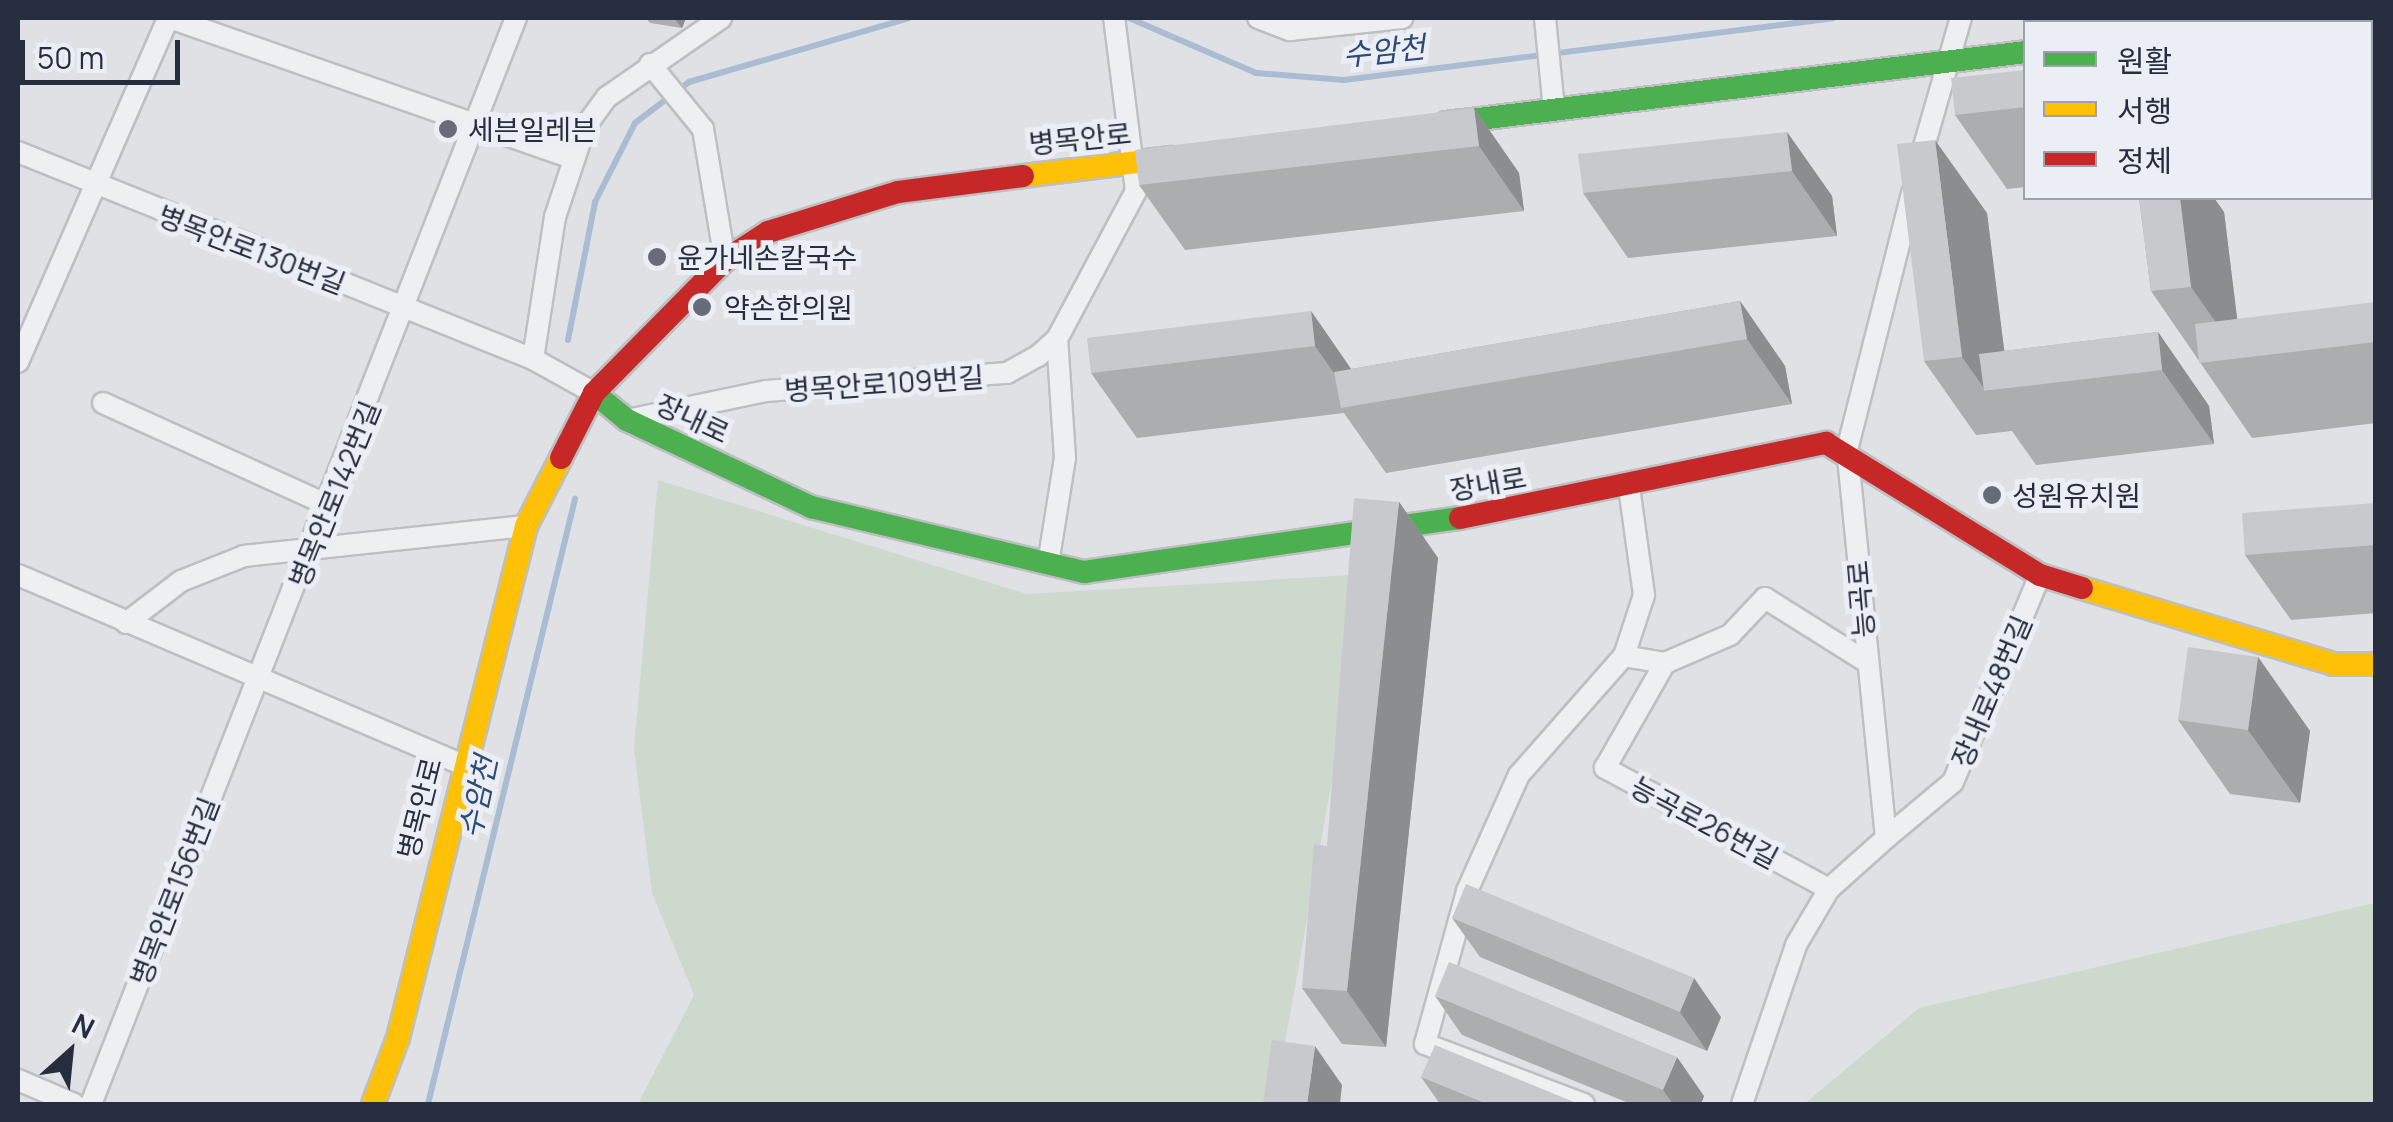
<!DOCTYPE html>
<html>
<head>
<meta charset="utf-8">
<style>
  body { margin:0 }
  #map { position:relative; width:2393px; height:1122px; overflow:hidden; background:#dfe1e4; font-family:Manrope,"Noto Sans KR",sans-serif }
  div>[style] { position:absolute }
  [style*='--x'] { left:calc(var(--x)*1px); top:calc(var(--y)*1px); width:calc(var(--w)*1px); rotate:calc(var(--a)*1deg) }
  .green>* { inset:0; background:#ced9ce }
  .stream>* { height:6px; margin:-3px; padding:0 3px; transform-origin:3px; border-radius:3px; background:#aabcd2 }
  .roads { filter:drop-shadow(2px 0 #bdbfc2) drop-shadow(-2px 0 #bdbfc2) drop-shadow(0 2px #bdbfc2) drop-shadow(0 -2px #bdbfc2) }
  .street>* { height:20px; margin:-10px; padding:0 10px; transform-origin:10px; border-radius:10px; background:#eeeff1 }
  .fast>* { height:22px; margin:-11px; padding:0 11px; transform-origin:11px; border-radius:11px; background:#4caf50 }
  .slow>* { height:22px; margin:-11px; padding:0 11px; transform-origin:11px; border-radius:11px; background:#ffc107 }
  .jam>* { height:22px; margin:-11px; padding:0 11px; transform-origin:11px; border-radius:11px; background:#c62828 }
  .wall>* { inset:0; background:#abadaf }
  .shaded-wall>* { inset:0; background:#8b8d8f }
  .building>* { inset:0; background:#c7c9cc }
  .dots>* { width:28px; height:28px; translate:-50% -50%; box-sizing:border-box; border:5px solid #ebeff5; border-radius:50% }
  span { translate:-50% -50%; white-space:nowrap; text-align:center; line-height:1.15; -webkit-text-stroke:10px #ebeff5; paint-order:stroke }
  .poi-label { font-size:28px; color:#252d3e }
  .left { translate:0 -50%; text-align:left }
  .street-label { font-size:28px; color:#252d3e }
  .water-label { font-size:30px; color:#2c4a75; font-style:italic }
  .frame { position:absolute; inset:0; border:20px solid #252d3e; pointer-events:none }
  .legend { position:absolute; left:2023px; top:20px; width:350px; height:180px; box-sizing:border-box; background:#ebeff5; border:2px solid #9ca1ac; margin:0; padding:12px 18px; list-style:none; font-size:30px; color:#252d3e }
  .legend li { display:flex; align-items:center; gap:20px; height:50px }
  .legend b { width:50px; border:2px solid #9ca1ac }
  .north { position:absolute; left:20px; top:1002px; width:100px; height:100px; -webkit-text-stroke:8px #ebeff5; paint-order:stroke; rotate:27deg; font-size:28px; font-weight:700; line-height:40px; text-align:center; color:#252d3e }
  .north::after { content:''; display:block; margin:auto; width:35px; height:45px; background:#252d3e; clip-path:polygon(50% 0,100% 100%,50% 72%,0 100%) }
  .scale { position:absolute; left:20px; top:40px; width:160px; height:45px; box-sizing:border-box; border:5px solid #252d3e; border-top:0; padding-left:12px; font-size:30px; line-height:35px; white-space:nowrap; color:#252d3e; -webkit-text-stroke:8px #ebeff5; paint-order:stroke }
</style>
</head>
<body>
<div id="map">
  <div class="green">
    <div style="clip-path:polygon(658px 480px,1027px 594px,1369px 574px,1274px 1104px,638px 1104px,694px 995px,652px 893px,634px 749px)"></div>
    <div style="clip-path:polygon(2375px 903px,2375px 1104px,1804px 1104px,1919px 1008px)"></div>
  </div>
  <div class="stream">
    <div style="--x:1129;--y:18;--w:138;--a:23.4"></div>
    <div style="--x:1256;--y:73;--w:88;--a:4.5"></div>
    <div style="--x:1344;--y:80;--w:493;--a:-7.2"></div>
    <div style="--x:568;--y:340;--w:141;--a:-78.9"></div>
    <div style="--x:595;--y:202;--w:89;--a:-63.1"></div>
    <div style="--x:635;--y:123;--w:68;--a:-37.2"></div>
    <div style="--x:689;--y:82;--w:229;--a:-16.2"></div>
    <div style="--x:428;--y:1104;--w:623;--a:-76.34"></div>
  </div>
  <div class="roads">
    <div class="street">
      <div style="--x:170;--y:18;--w:428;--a:19.2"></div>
      <div style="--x:1258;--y:18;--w:34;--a:21"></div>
      <div style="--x:1290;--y:30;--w:113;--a:-6.1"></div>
      <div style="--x:1545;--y:18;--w:92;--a:84.4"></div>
      <div style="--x:650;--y:64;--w:84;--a:50.8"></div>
      <div style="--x:703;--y:129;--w:133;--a:80.5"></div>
      <div style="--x:18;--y:152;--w:555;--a:21.9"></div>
      <div style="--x:533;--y:359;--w:70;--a:29.1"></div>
      <div style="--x:1919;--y:164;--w:152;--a:-74"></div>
      <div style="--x:533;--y:359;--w:144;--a:-81.2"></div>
      <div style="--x:555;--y:217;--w:95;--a:-71.6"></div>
      <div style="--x:585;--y:127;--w:37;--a:-54"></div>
      <div style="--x:607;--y:97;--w:139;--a:-34.7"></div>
      <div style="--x:18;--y:362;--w:375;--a:-66.4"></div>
      <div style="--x:103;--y:403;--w:249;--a:24.4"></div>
      <div style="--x:627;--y:420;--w:142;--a:-11.8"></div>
      <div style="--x:766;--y:391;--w:242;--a:-4.3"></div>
      <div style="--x:1007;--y:373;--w:35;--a:-29"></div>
      <div style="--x:1038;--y:356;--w:25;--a:-42"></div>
      <div style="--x:1057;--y:339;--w:168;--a:-61.9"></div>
      <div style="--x:1136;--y:191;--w:174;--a:-97.2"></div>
      <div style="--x:1048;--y:564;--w:107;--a:-80.9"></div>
      <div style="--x:1065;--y:458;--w:119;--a:-93.8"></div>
      <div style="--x:18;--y:575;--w:482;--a:23.1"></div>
      <div style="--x:126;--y:623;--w:69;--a:-37.4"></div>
      <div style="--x:181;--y:581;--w:68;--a:-21.6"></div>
      <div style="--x:244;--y:556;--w:284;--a:-6.1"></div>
      <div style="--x:1624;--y:656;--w:42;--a:9.7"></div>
      <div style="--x:1886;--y:838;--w:87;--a:-39.9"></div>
      <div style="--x:1953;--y:782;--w:225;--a:-67.2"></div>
      <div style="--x:1829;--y:889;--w:255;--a:-151.6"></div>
      <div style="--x:1605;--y:768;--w:121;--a:-60.3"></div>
      <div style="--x:1665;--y:663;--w:71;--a:-23.3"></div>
      <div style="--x:1730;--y:635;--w:51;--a:-46.6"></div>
      <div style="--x:1765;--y:598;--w:118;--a:32.2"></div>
      <div style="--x:18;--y:1080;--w:61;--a:23.2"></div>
      <div style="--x:91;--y:1104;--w:1166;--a:-68.63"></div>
      <div style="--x:1584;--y:1104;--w:170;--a:-159.3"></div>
      <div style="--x:1425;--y:1044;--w:159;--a:-74.6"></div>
      <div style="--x:1467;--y:891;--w:127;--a:-65.9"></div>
      <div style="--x:1519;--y:775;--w:159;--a:-48.6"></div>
      <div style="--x:1624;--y:656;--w:64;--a:-71.8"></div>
      <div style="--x:1644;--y:595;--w:109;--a:-97.9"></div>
      <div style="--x:1742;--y:1104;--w:168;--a:-71.2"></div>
      <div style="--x:1796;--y:945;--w:65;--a:-59.5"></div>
      <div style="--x:1829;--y:889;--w:76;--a:-41.8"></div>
      <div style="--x:1886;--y:838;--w:390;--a:-95.7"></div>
      <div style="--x:1847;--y:450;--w:265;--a:-75.8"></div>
    </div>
    <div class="fast">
      <div style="--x:1446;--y:123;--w:584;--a:-6.98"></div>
      <div style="--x:594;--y:393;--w:43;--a:39.3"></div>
      <div style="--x:627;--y:420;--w:204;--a:25.3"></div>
      <div style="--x:811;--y:507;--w:281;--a:13.4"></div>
      <div style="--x:1084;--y:572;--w:380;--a:-8.2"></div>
    </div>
    <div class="slow">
      <div style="--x:2270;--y:22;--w:40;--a:-5.7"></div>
      <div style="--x:1023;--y:176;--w:148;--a:-7"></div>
      <div style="--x:2082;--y:588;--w:262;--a:16.8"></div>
      <div style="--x:2333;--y:664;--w:43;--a:0"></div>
      <div style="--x:373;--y:1104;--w:71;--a:-69.3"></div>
      <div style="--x:398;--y:1038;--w:528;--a:-75.96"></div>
      <div style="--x:526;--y:526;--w:76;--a:-62.8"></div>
    </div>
    <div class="jam">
      <div style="--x:561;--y:458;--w:73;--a:-63.1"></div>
      <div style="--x:594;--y:393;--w:187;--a:-45.4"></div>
      <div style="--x:725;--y:260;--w:51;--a:-33.1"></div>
      <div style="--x:768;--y:232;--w:136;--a:-17.1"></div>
      <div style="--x:898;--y:192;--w:126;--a:-7.3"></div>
      <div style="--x:1460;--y:518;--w:374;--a:-11.6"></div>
      <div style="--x:1826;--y:443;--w:251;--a:31.7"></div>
      <div style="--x:2040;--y:575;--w:44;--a:17.2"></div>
    </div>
  </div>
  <div class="wall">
    <div style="clip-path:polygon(646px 18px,686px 18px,682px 28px,650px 23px)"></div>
    <div style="clip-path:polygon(2370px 38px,2376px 45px,2376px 147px,2375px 145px,2370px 146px)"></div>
    <div style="clip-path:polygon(2026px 70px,2026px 187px,2007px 189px,1955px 115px)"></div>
    <div style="clip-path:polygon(1474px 108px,1519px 173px,1524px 211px,1185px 250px,1139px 185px)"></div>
    <div style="clip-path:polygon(1787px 132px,1832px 196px,1837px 236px,1628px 258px,1583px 193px)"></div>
    <div style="clip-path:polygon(2139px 198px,2214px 198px,2224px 212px,2237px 319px,2376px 342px,2376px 423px,2252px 438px,2151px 291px)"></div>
    <div style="clip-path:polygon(1987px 213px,2004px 351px,2158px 332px,2209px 406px,2214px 444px,2036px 465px,2012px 431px,1976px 435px,1924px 361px)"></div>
    <div style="clip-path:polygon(1740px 301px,1785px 366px,1792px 404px,1386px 473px,1344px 413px,1137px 438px,1091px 373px,1311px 311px,1351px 369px)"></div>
    <div style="clip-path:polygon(1399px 502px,1438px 558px,1386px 1047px,1342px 1044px,1302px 988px,1327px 846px)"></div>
    <div style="clip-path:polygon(2376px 503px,2376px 613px,2291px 620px,2245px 555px)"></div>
    <div style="clip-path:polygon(2258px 657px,2310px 731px,2300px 803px,2230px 794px,2178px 720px)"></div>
    <div style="clip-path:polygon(1452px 918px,1721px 1017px,1707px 1051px,1480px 957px)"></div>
    <div style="clip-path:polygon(1435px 996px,1704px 1096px,1701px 1104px,1631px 1104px,1462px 1035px)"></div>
    <div style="clip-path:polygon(1421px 1077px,1579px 1104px,1440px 1104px)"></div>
  </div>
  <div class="shaded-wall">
    <div style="clip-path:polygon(674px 18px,686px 18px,682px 28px)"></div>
    <div style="clip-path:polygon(2370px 38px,2376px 45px,2376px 76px,2370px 69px)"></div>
    <div style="clip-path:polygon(1474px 108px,1519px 173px,1524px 211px,1479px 146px)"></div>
    <div style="clip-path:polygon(1787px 132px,1832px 196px,1837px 236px,1792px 171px)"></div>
    <div style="clip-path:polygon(1935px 140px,1987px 213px,2009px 388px,1986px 391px,1962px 357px)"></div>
    <div style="clip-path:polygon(2180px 198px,2214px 198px,2224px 212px,2242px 358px,2241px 358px,2191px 287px)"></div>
    <div style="clip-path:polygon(1740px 301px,1785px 366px,1792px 404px,1747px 339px)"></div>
    <div style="clip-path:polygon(1311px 311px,1356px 376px,1357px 406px,1315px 346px)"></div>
    <div style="clip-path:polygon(2158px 332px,2209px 406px,2214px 444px,2162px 370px)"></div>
    <div style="clip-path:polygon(1399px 502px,1438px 558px,1386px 1047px,1347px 991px)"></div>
    <div style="clip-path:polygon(2258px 657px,2310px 731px,2300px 803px,2248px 730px)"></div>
    <div style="clip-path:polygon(1694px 978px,1721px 1017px,1707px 1051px,1680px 1012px)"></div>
    <div style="clip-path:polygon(1315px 1046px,1342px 1085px,1340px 1104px,1307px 1104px)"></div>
    <div style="clip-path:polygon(1677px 1057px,1704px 1096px,1701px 1104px,1673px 1104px,1663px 1090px)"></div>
  </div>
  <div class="building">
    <div style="clip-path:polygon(2026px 70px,2026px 107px,1955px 115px,1951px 78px)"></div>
    <div style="clip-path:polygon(1474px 108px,1479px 146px,1139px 185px,1135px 150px)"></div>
    <div style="clip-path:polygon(2376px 122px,2376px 147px,2372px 123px)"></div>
    <div style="clip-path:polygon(1787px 132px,1792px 171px,1583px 193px,1578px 154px)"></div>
    <div style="clip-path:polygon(1935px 140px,1962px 357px,1924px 361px,1897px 144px)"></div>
    <div style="clip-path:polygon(2139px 198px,2180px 198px,2191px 287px,2151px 291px)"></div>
    <div style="clip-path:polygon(1740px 301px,1747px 339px,1341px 408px,1334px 372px)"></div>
    <div style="clip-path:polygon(2376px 302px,2376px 342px,2199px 363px,2195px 324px)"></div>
    <div style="clip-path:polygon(1311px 311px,1315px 346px,1091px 373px,1087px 338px)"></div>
    <div style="clip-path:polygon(2158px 332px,2162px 370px,1984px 391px,1979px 354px)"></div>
    <div style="clip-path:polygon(1354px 498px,1399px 502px,1347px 991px,1302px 988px,1314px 844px,1327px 846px)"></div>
    <div style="clip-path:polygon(2376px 503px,2376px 545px,2245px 555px,2242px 513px)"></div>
    <div style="clip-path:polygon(2188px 647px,2258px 657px,2248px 730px,2178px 720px)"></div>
    <div style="clip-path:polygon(1466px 884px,1694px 978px,1680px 1012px,1452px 918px)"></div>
    <div style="clip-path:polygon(1449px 962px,1677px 1057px,1663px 1090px,1435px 996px)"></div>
    <div style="clip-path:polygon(1272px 1040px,1315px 1046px,1307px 1104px,1263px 1104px)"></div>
    <div style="clip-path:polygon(1435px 1045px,1579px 1104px,1487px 1104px,1421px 1077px)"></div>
  </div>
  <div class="dots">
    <div style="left:448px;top:129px;background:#666c78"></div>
    <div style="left:657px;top:257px;background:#666c78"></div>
    <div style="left:702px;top:307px;background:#666c78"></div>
    <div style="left:1992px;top:495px;background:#666c78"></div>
  </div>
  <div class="poi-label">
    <span class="left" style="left:468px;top:129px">세븐일레븐</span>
    <span class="left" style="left:677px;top:257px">윤가네손칼국수</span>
    <span class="left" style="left:724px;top:307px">약손한의원</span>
    <span class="left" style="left:2012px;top:495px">성원유치원</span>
  </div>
  <div class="street-label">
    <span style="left:1080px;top:138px;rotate:-6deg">병목안로</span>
    <span style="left:252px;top:249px;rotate:21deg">병목안로130번길</span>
    <span style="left:884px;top:383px;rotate:-4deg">병목안로109번길</span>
    <span style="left:693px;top:418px;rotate:25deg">장내로</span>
    <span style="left:1488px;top:483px;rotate:-10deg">장내로</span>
    <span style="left:334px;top:494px;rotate:-68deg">병목안로142번길</span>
    <span style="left:1860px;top:599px;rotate:-95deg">능곡로</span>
    <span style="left:1991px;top:691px;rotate:-67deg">장내로48번길</span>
    <span style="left:419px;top:808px;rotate:-76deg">병목안로</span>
    <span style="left:1705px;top:822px;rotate:28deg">능곡로26번길</span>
    <span style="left:174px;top:891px;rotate:-69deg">병목안로156번길</span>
  </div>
  <div class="water-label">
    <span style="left:1384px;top:51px;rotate:-6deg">수암천</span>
    <span style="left:478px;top:797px;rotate:-78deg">수암천</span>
  </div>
  <div class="frame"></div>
  <ul class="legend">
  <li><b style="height:12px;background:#4caf50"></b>원활</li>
  <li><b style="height:12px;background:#ffc107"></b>서행</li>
  <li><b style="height:12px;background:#c62828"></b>정체</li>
  </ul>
  <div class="north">N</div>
  <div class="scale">50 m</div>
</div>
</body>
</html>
